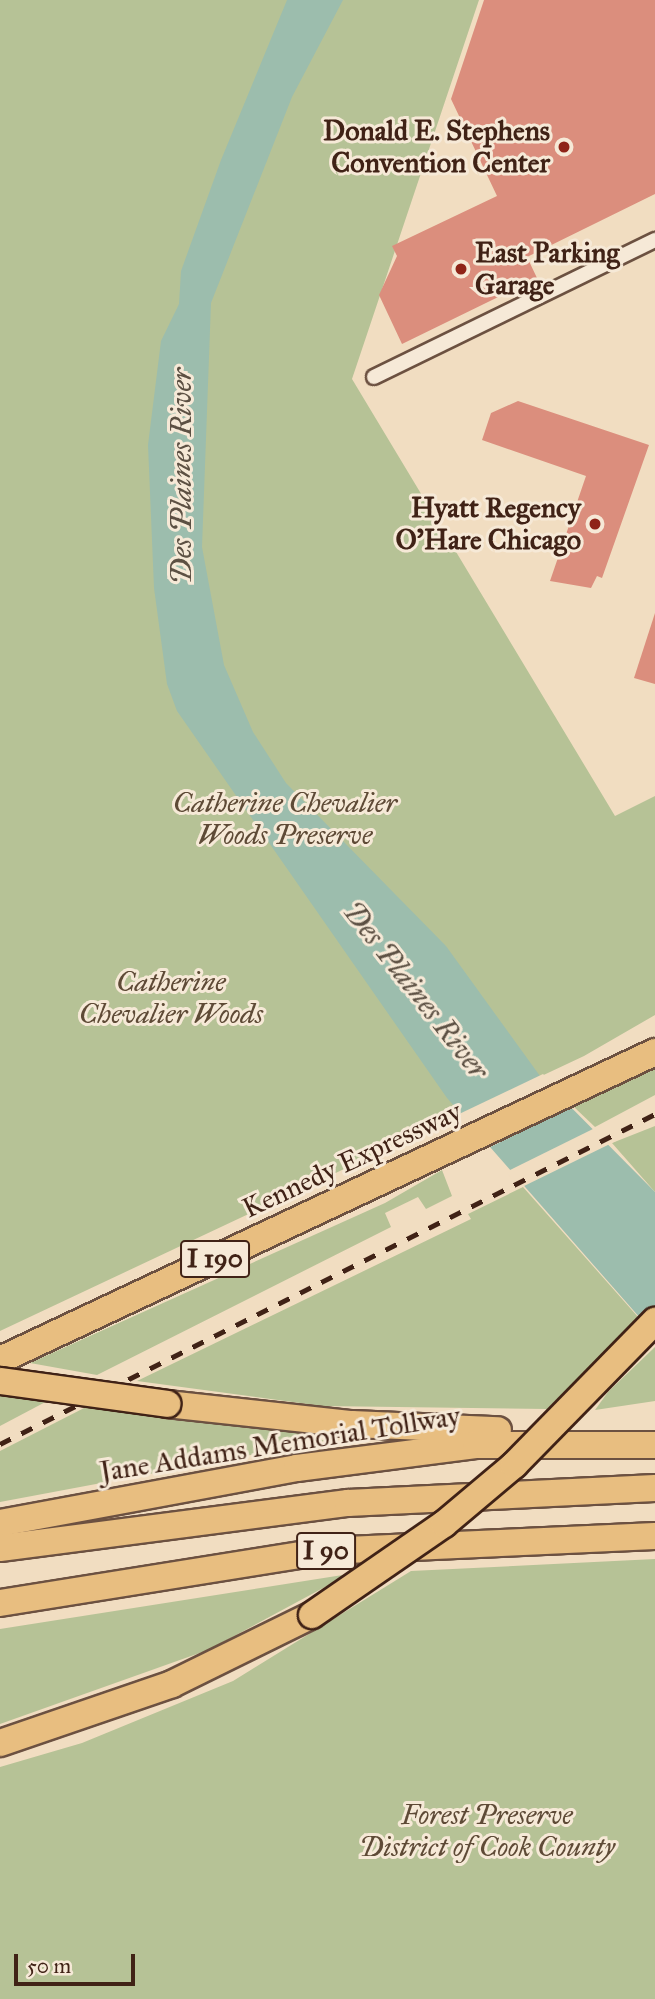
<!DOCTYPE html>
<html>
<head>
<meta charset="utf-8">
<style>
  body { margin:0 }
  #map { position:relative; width:655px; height:1999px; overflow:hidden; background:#f1ddc1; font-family:"IM FELL Great Primer",serif }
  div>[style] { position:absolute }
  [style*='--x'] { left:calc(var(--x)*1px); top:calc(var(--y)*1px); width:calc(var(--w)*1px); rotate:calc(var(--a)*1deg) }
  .green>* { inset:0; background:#b6c296 }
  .water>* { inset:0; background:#9cbdad }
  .pier>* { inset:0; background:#f1ddc1 }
  .building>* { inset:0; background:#db8e7d }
  .roads { filter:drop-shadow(2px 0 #6c5141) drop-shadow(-2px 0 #6c5141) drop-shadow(0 2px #6c5141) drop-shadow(0 -2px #6c5141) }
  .minor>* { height:14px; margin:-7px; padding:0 7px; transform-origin:7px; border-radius:7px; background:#f6e9d7 }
  .motorway>* { height:26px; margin:-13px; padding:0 13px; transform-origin:13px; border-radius:13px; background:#e8be80 }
  .rail>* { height:5px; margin-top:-2.5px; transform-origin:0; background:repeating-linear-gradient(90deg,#402216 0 12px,transparent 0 24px) }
  .bridges { filter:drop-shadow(2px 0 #402216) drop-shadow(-2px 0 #402216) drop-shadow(0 2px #402216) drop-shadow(0 -2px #402216) }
  .motorway-bridge>* { height:26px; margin:-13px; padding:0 13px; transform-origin:13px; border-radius:13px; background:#e8be80 }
  .dots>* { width:19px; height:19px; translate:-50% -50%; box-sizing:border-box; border:4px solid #f6e9d7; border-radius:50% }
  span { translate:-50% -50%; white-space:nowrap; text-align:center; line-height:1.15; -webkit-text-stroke:6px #f6e9d7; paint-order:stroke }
  .shield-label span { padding:2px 5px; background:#f6e9d7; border:2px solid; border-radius:5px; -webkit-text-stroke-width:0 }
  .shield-label { font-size:26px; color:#402216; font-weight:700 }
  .poi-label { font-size:28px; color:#402216; font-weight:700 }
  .right { translate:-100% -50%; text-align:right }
  .left { translate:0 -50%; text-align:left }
  .park-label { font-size:28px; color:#5e4a36; font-style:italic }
  .street-label { font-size:28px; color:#402216 }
  .water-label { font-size:30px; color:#5c5043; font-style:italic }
  .scale { position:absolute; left:14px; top:1954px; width:121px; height:32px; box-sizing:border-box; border:4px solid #402216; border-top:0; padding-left:9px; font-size:21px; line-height:24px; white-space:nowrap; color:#402216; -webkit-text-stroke:5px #f6e9d7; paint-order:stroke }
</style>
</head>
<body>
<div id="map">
  <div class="green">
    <div style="clip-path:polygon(0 0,479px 0,352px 379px,615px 816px,655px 796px,655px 1015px,584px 1056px,0 1331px)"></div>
    <div style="clip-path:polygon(655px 1069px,655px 1095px,595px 1127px,574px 1107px)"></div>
    <div style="clip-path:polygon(655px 1126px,655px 1192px,612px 1143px)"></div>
    <div style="clip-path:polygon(442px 1170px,452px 1196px,426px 1209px,418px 1197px,385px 1213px,391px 1227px,97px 1375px,30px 1363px,385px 1203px)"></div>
    <div style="clip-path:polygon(523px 1187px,638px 1317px,547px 1409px,322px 1406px,137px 1381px,471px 1219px,468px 1214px)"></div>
    <div style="clip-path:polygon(655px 1347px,655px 1401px,595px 1410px,608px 1392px)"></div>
    <div style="clip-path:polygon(0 1392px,53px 1398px,0 1426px)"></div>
    <div style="clip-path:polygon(90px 1405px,299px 1431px,325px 1441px,0 1502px,0 1451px)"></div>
    <div style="clip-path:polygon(655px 1559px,655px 1999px,0 1999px,0 1767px,82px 1743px,233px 1681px,411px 1571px)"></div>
    <div style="clip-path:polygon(349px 1574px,208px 1650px,0 1724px,0 1629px)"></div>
  </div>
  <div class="water">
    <div style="clip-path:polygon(287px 0,343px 0,292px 97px,211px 303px,202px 547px,224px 665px,253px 732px,286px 783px,446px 946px,540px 1076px,655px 1192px,655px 1335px,447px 1098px,177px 711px,167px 684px,154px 588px,148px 445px,161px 341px,179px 304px,181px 271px,221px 160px)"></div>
  </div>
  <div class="pier">
    <div style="clip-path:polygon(543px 1074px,577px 1105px,486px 1149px,457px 1115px)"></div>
    <div style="clip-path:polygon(599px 1126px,616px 1141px,520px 1188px,506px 1172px)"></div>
  </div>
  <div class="building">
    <div style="clip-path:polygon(484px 0,655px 0,655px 194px,527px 257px,537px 278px,402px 344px,379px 295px,397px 256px,392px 246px,497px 196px,451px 99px)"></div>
    <div style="clip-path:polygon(518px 401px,649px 445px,602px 578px,597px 576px,591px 588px,550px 581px,586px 476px,482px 440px,491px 413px)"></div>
    <div style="clip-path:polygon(655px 613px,655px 684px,634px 678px)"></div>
  </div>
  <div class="roads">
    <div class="minor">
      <div style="--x:374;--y:377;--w:313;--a:-26"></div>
    </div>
    <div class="motorway">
      <div style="--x:0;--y:1360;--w:724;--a:-25.18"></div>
      <div style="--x:167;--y:1404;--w:186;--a:6.2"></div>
      <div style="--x:352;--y:1424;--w:146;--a:2.4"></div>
      <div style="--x:0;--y:1523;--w:302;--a:-10.5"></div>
      <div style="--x:297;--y:1468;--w:180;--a:-7.3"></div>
      <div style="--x:476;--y:1445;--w:179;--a:0"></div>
      <div style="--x:0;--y:1548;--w:351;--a:-7.4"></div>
      <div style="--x:348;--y:1503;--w:307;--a:-2.8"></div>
      <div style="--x:0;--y:1603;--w:329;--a:-9.1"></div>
      <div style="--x:325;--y:1551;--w:330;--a:-2.6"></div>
      <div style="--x:0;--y:1743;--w:182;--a:-18.9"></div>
      <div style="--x:172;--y:1684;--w:156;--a:-26.2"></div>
    </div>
  </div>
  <div class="rail">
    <div style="--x:0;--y:1444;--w:733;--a:-26.74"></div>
  </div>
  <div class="bridges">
    <div class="motorway-bridge">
      <div style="--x:0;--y:1381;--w:169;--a:7.8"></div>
      <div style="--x:312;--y:1615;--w:160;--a:-34.6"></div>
      <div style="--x:444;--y:1524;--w:92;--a:-40.1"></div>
      <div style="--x:514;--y:1465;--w:202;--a:-45.6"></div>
    </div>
  </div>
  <div class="dots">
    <div style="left:564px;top:147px;background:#8f2418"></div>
    <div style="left:461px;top:269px;background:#8f2418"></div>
    <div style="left:595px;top:524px;background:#8f2418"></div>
  </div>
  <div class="shield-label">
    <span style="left:215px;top:1259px">I 190</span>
    <span style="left:326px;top:1551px">I 90</span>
  </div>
  <div class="poi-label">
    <span class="right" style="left:550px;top:147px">Donald E. Stephens<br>Convention Center</span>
    <span class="left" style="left:475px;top:269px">East Parking<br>Garage</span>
    <span class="right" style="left:581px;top:524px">Hyatt Regency<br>O'Hare Chicago</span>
  </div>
  <div class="park-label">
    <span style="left:285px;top:819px">Catherine Chevalier<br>Woods Preserve</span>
    <span style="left:171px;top:998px">Catherine<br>Chevalier Woods</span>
    <span style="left:487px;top:1831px">Forest Preserve<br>District of Cook County</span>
  </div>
  <div class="street-label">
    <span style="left:352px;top:1160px;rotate:-25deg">Kennedy Expressway</span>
    <span style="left:280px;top:1444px;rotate:-9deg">Jane Addams Memorial Tollway</span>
  </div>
  <div class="water-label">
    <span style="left:181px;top:476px;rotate:-90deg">Des Plaines River</span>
    <span style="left:416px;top:990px;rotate:52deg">Des Plaines River</span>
  </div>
  <div class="scale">50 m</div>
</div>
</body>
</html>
